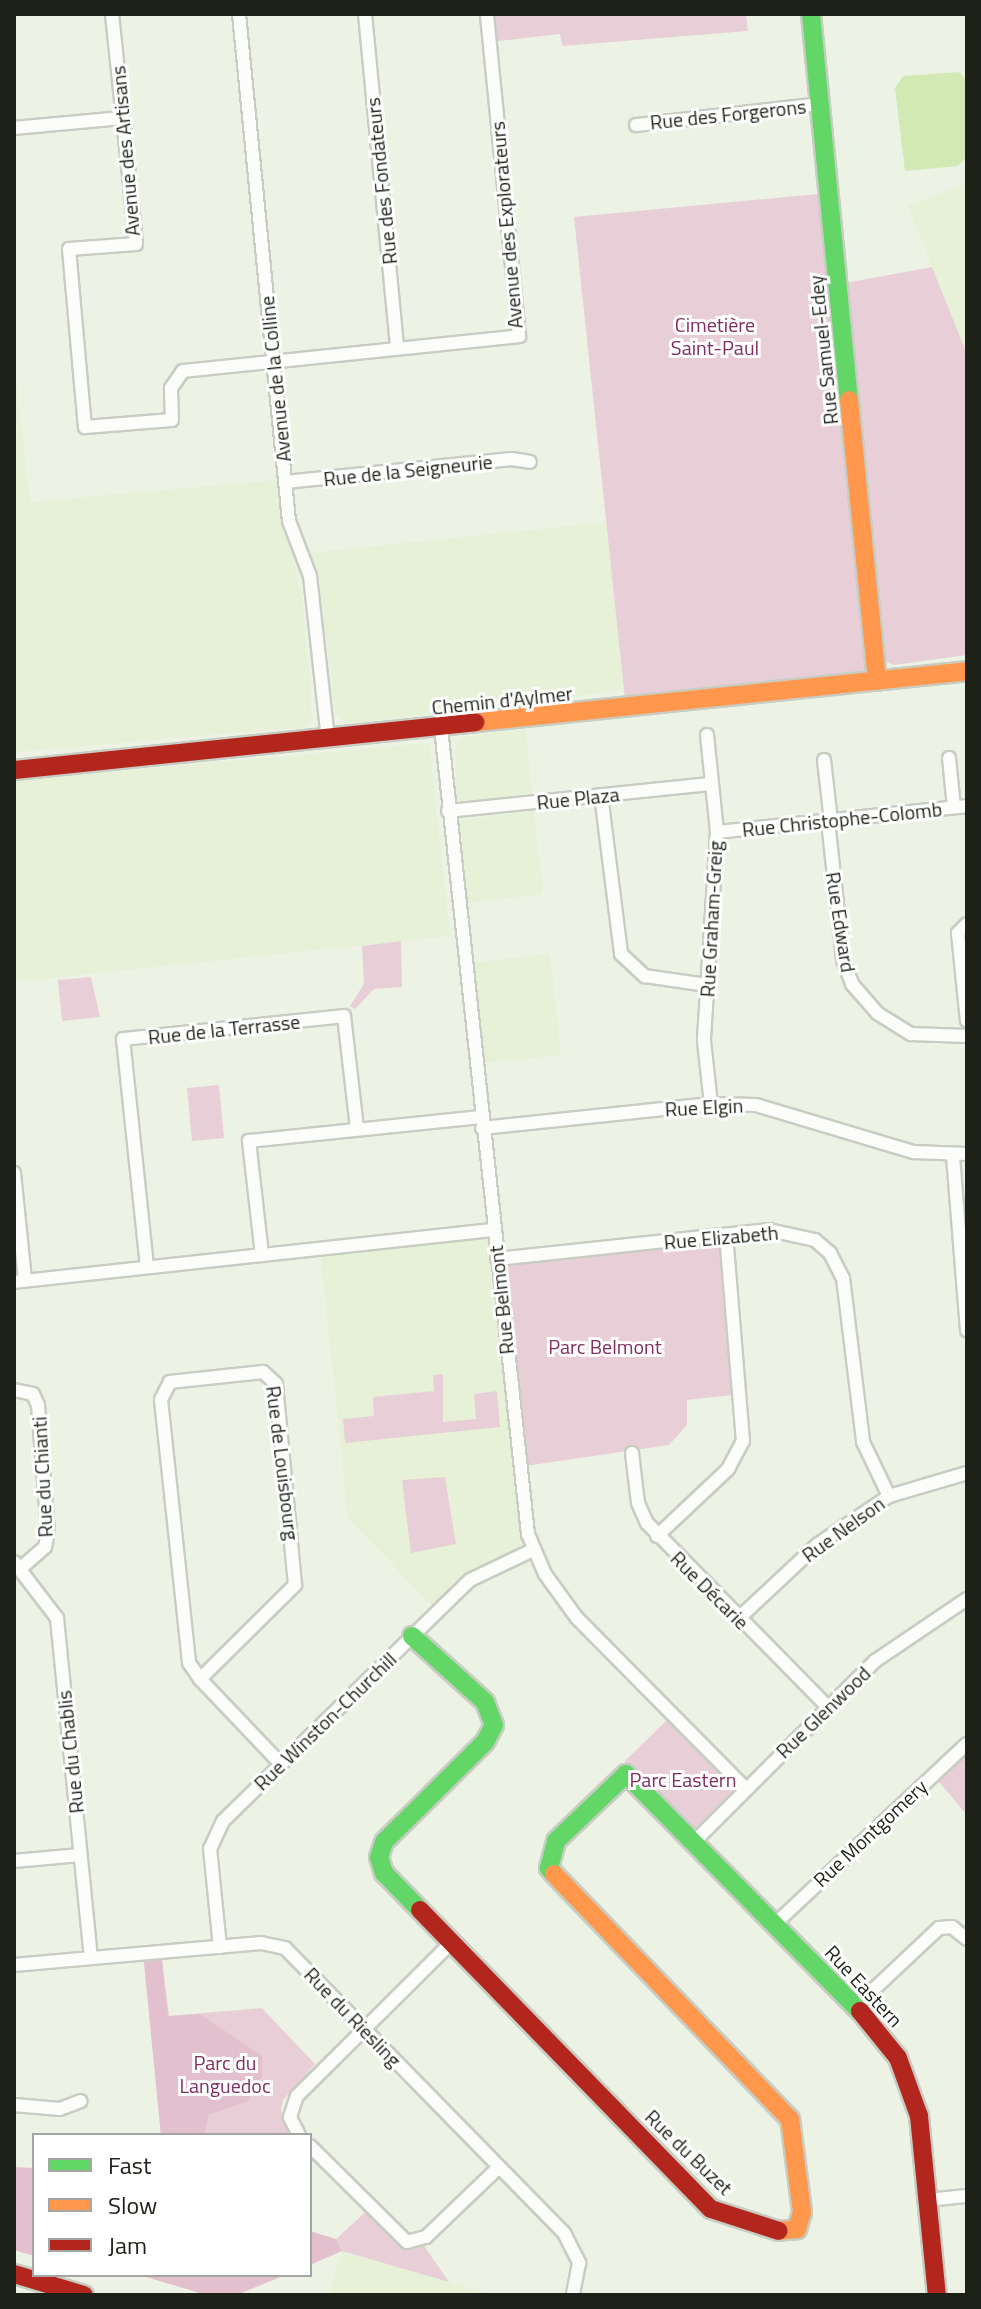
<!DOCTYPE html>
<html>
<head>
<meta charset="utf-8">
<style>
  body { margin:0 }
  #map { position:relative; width:981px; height:2309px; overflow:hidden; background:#ecf3e5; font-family:"Titillium Web",sans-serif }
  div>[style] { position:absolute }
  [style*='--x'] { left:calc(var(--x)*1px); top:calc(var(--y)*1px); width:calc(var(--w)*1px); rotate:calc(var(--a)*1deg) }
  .built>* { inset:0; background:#e6f1d8 }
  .green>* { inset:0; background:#e8cfd7 }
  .forest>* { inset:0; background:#e3c0ce }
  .water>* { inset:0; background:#d2e9b4 }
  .roads { filter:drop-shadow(2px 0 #c8cdc3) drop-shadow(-2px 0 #c8cdc3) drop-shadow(0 2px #c8cdc3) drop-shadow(0 -2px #c8cdc3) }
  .street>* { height:12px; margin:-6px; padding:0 6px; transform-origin:6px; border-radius:6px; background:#fcfdfb }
  .fast>* { height:18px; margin:-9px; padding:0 9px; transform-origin:9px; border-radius:9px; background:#63d668 }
  .slow>* { height:18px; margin:-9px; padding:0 9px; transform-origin:9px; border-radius:9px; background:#ff974d }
  .jam>* { height:18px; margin:-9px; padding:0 9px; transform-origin:9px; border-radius:9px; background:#b3261e }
  span { translate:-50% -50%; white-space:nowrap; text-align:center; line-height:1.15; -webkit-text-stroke:6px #fff; paint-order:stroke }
  .street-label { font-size:20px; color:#1d2118 }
  .park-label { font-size:20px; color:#802f60 }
  .frame { position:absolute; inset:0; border:16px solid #1d2118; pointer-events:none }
  .legend { position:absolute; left:32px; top:2133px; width:280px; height:144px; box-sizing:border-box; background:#fff; border:2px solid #a5a6a3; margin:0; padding:10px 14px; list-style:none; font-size:24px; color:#1d2118 }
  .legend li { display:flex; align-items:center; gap:16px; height:40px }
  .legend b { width:40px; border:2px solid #a5a6a3 }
</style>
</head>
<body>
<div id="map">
  <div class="built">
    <div style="clip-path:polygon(967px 183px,967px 354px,908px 206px)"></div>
    <div style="clip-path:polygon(14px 361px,30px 502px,276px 480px,302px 598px,310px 685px,312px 720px,307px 727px,14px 752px)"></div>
    <div style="clip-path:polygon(606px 522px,624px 690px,348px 724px,335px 714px,318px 570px,309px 553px)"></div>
    <div style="clip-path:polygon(526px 729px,532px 793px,456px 803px,456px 742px,463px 737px)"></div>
    <div style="clip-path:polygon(429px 743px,450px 936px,14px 982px,14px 781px)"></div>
    <div style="clip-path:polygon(534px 811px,543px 894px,467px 903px,459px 820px)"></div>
    <div style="clip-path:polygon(550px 953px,561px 1055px,483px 1063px,473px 963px)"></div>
    <div style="clip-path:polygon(493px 1230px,533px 1550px,493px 1566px,437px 1611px,348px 1518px,320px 1249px)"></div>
    <div style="clip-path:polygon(342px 2251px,449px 2282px,493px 2295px,328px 2295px)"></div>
  </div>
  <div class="green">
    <div style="clip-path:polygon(487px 14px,746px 14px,748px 31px,562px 46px,560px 34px,490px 42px)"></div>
    <div style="clip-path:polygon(829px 193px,877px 681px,626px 709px,574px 217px)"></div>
    <div style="clip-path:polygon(932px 267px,967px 354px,967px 655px,894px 665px,882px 660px,845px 283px)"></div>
    <div style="clip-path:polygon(401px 941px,402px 987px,374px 989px,355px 1009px,350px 1006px,364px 984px,362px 946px)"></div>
    <div style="clip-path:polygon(91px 977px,100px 1017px,62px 1021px,58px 980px)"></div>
    <div style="clip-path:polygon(219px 1085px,224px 1138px,192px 1141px,187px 1088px)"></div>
    <div style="clip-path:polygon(726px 1235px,742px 1394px,687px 1400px,687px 1425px,669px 1445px,518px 1467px,497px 1259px)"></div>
    <div style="clip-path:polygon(443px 1374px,443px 1422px,476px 1419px,474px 1394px,497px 1391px,500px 1427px,345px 1443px,343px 1419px,374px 1416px,373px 1397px,434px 1391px,433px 1375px)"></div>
    <div style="clip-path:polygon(445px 1477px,456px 1544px,411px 1553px,402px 1480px)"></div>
    <div style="clip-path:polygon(673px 1714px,746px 1789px,694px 1842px,626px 1774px,625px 1761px)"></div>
    <div style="clip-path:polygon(967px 1744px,967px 1815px,933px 1775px)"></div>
    <div style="clip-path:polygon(162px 1960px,169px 2016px,262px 2008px,315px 2064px,283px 2100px,281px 2110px,290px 2135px,161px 2135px,144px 1962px)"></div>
    <div style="clip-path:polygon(370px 2208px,395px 2234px,420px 2240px,449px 2282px,342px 2251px,336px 2239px)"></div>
  </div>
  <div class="forest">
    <div style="clip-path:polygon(162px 1960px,168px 2016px,200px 2014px,262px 2056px,262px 2077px,248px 2101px,209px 2115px,204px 2135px,161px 2135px,144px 1962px)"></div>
    <div style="clip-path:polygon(14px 2167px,34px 2168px,34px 2256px,14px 2250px)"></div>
    <div style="clip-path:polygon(310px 2231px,336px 2239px,342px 2251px,310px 2265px)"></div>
    <div style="clip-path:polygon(139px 2275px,285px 2275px,237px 2295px,207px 2295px)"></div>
  </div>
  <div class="water">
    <div style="clip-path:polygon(959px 72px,967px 81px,967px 157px,958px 166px,905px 171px,895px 88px,903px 76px)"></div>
  </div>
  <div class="roads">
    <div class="street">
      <div style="--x:112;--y:14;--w:231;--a:84"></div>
      <div style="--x:136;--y:244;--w:67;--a:175.7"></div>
      <div style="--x:69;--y:249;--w:179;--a:84.9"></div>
      <div style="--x:85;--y:427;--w:87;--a:-4.6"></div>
      <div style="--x:172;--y:420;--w:32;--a:-92"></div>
      <div style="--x:171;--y:388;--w:21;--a:-55"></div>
      <div style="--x:183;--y:371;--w:338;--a:-5.9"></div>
      <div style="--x:519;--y:336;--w:324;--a:-95.7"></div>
      <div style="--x:239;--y:14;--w:509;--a:84.37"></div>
      <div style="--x:289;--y:521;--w:59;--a:69.1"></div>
      <div style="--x:310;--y:576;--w:165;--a:83.7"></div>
      <div style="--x:365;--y:14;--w:335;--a:84.5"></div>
      <div style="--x:636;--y:125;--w:185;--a:-6.5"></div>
      <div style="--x:14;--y:128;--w:108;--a:-5.3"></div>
      <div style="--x:285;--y:482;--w:228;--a:-5.8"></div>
      <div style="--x:512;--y:459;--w:18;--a:9"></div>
      <div style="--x:441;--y:728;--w:811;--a:83.84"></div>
      <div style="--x:528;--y:1534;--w:43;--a:67"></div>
      <div style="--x:545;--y:1574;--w:54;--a:54"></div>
      <div style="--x:577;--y:1618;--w:240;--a:45.3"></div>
      <div style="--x:707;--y:735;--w:98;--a:84.1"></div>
      <div style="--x:717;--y:832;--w:209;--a:93.6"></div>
      <div style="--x:704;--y:1041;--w:63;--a:83.7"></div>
      <div style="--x:949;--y:758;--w:49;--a:84.2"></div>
      <div style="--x:824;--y:760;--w:61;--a:83.5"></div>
      <div style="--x:601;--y:795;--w:160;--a:82.8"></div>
      <div style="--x:621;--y:954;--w:33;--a:43"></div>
      <div style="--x:645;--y:976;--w:63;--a:8.3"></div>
      <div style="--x:448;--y:811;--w:262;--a:-5.9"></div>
      <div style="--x:828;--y:821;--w:140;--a:83.8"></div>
      <div style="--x:843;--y:960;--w:26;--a:69"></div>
      <div style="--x:852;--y:984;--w:38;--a:49"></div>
      <div style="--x:877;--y:1013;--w:40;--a:32"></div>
      <div style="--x:911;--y:1034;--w:56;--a:2"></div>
      <div style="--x:717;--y:832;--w:251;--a:-5.9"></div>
      <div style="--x:967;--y:924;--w:13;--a:135"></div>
      <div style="--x:958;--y:933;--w:88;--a:84.2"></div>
      <div style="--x:482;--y:1128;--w:230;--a:-6"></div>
      <div style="--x:711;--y:1104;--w:45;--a:1.3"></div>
      <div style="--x:756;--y:1105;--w:165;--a:16.6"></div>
      <div style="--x:914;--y:1152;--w:53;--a:2.2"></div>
      <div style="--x:953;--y:1156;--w:175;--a:85.4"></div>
      <div style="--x:14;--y:1173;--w:108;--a:84.1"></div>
      <div style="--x:262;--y:1255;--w:115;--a:-96.5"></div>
      <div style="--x:249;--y:1141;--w:232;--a:-5.9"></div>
      <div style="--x:497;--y:1259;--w:274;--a:-6.1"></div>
      <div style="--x:769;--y:1230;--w:47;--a:12.3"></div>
      <div style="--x:815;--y:1240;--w:20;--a:41"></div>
      <div style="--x:830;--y:1253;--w:28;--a:63"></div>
      <div style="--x:843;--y:1278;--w:165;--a:83"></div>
      <div style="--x:863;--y:1442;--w:60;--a:64.3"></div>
      <div style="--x:147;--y:1267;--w:229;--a:-96"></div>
      <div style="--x:123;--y:1039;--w:222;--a:-5.9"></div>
      <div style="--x:344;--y:1016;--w:114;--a:83.4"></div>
      <div style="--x:14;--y:1282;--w:482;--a:-6.2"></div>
      <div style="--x:14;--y:1390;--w:19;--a:12"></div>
      <div style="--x:33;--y:1394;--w:12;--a:66"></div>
      <div style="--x:38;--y:1405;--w:127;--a:85.5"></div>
      <div style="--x:48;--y:1532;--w:15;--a:101"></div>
      <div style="--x:45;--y:1547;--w:33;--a:139"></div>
      <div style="--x:632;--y:1453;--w:50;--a:83.2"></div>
      <div style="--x:638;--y:1503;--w:22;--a:66"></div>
      <div style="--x:647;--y:1523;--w:257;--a:45.5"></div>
      <div style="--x:657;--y:1536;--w:98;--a:-43.3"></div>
      <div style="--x:728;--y:1469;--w:32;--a:-62"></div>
      <div style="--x:743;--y:1441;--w:207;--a:-94.7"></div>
      <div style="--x:14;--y:1562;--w:71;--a:52.5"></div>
      <div style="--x:57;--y:1618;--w:341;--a:84.3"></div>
      <div style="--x:738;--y:1619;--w:108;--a:-43.1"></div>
      <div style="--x:817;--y:1545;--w:87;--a:-34.2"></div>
      <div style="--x:889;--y:1496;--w:81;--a:-16.4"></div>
      <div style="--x:200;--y:1679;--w:134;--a:-44.7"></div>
      <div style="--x:295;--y:1585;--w:202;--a:-95.4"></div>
      <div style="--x:276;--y:1384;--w:18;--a:-137"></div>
      <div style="--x:263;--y:1372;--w:94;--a:173.9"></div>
      <div style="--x:170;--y:1382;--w:20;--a:117"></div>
      <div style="--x:161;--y:1400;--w:264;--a:83.9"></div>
      <div style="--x:189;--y:1663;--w:19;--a:55"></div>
      <div style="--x:200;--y:1679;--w:117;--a:46.4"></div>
      <div style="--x:694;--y:1842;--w:256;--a:-45"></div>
      <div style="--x:875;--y:1661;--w:111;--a:-34"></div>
      <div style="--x:14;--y:1861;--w:66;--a:-5.2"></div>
      <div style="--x:775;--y:1924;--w:263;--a:-43.2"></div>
      <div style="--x:220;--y:1947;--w:99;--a:-95.8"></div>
      <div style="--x:210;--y:1849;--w:31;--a:-65"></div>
      <div style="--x:223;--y:1821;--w:345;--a:-44.3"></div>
      <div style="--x:470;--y:1580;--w:70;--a:-25.5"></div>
      <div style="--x:14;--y:1965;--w:248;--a:-5.1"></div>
      <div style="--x:261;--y:1943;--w:25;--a:12"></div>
      <div style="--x:285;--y:1948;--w:399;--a:45.6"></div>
      <div style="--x:564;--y:2233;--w:34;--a:63"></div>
      <div style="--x:579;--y:2263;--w:33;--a:101"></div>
      <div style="--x:856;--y:2006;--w:114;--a:-43.2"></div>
      <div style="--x:939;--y:1928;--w:13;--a:-4"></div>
      <div style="--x:952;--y:1927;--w:19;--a:39"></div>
      <div style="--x:14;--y:2105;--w:46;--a:5"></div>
      <div style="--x:60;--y:2109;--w:22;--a:-21"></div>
      <div style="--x:299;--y:2135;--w:20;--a:-117"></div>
      <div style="--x:290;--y:2117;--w:22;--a:-72"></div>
      <div style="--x:297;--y:2096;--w:217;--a:-44.8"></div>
      <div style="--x:310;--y:2146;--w:136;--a:44.7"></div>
      <div style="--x:407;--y:2242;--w:20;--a:-15"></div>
      <div style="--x:426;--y:2237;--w:101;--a:-43.8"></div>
      <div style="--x:928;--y:2200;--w:39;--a:-6"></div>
    </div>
    <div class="fast">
      <div style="--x:811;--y:14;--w:388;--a:84.4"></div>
      <div style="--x:412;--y:1636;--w:98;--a:42.1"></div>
      <div style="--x:485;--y:1702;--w:25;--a:69"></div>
      <div style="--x:494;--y:1725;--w:19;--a:118"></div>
      <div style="--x:485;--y:1742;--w:142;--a:135.3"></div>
      <div style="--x:384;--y:1842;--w:16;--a:108"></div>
      <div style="--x:379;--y:1857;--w:17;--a:73"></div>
      <div style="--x:384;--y:1873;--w:52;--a:45.8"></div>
      <div style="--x:554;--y:1874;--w:8;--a:-130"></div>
      <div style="--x:549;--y:1868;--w:28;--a:-75"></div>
      <div style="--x:556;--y:1841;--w:97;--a:-43.7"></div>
      <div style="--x:626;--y:1774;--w:333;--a:45.4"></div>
    </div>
    <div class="slow">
      <div style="--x:849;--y:400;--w:282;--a:84.3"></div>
      <div style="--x:476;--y:722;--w:494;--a:-5.9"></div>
      <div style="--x:554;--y:1874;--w:340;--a:46.1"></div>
      <div style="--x:790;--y:2119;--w:94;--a:82.6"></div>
      <div style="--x:802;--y:2212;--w:18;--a:106"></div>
      <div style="--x:797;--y:2229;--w:18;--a:174"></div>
    </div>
    <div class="jam">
      <div style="--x:14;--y:770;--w:464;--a:-5.9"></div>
      <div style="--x:420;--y:1910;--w:417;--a:45.8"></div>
      <div style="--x:711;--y:2209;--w:71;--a:17.9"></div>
      <div style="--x:860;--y:2011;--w:60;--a:51"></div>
      <div style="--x:898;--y:2058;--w:62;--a:70.1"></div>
      <div style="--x:919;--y:2116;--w:180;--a:84.3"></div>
      <div style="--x:14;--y:2274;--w:73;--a:16.7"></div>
    </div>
  </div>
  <div class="street-label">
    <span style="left:728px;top:114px;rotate:-6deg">Rue des Forgerons</span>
    <span style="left:125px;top:151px;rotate:-95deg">Avenue des Artisans</span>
    <span style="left:381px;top:181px;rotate:-96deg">Rue des Fondateurs</span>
    <span style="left:506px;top:225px;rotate:-95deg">Avenue des Explorateurs</span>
    <span style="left:823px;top:350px;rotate:-96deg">Rue Samuel-Edey</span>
    <span style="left:275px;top:379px;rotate:-96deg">Avenue de la Colline</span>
    <span style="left:408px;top:470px;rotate:-6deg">Rue de la Seigneurie</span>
    <span style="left:502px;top:700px;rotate:-6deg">Chemin d'Aylmer</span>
    <span style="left:578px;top:798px;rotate:-6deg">Rue Plaza</span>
    <span style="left:842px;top:819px;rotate:-6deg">Rue Christophe-Colomb</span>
    <span style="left:711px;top:919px;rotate:-87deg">Rue Graham-Greig</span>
    <span style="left:841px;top:922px;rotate:81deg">Rue Edward</span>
    <span style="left:224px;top:1029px;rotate:-6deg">Rue de la Terrasse</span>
    <span style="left:704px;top:1107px;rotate:-3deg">Rue Elgin</span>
    <span style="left:721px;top:1237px;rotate:-5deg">Rue Elizabeth</span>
    <span style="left:501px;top:1300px;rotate:-96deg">Rue Belmont</span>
    <span style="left:283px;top:1463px;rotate:83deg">Rue de Louisbourg</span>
    <span style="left:42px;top:1477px;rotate:-93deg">Rue du Chianti</span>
    <span style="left:843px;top:1529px;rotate:-36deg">Rue Nelson</span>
    <span style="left:710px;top:1590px;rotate:45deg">Rue Décarie</span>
    <span style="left:823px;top:1712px;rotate:-44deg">Rue Glenwood</span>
    <span style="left:325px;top:1721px;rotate:-44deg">Rue Winston-Churchill</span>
    <span style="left:70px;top:1752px;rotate:-96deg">Rue du Chablis</span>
    <span style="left:870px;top:1833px;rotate:-43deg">Rue Montgomery</span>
    <span style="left:864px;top:1986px;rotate:47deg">Rue Eastern</span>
    <span style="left:353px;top:2017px;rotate:46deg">Rue du Riesling</span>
    <span style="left:689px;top:2152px;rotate:44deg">Rue du Buzet</span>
  </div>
  <div class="park-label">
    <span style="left:715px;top:336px">Cimetière<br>Saint-Paul</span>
    <span style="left:605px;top:1346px">Parc Belmont</span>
    <span style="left:683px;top:1779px">Parc Eastern</span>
    <span style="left:225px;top:2074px">Parc du<br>Languedoc</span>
  </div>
  <div class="frame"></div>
  <ul class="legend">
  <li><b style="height:10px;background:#63d668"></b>Fast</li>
  <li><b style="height:10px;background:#ff974d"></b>Slow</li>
  <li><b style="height:10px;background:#b3261e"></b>Jam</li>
  </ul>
</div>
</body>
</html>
